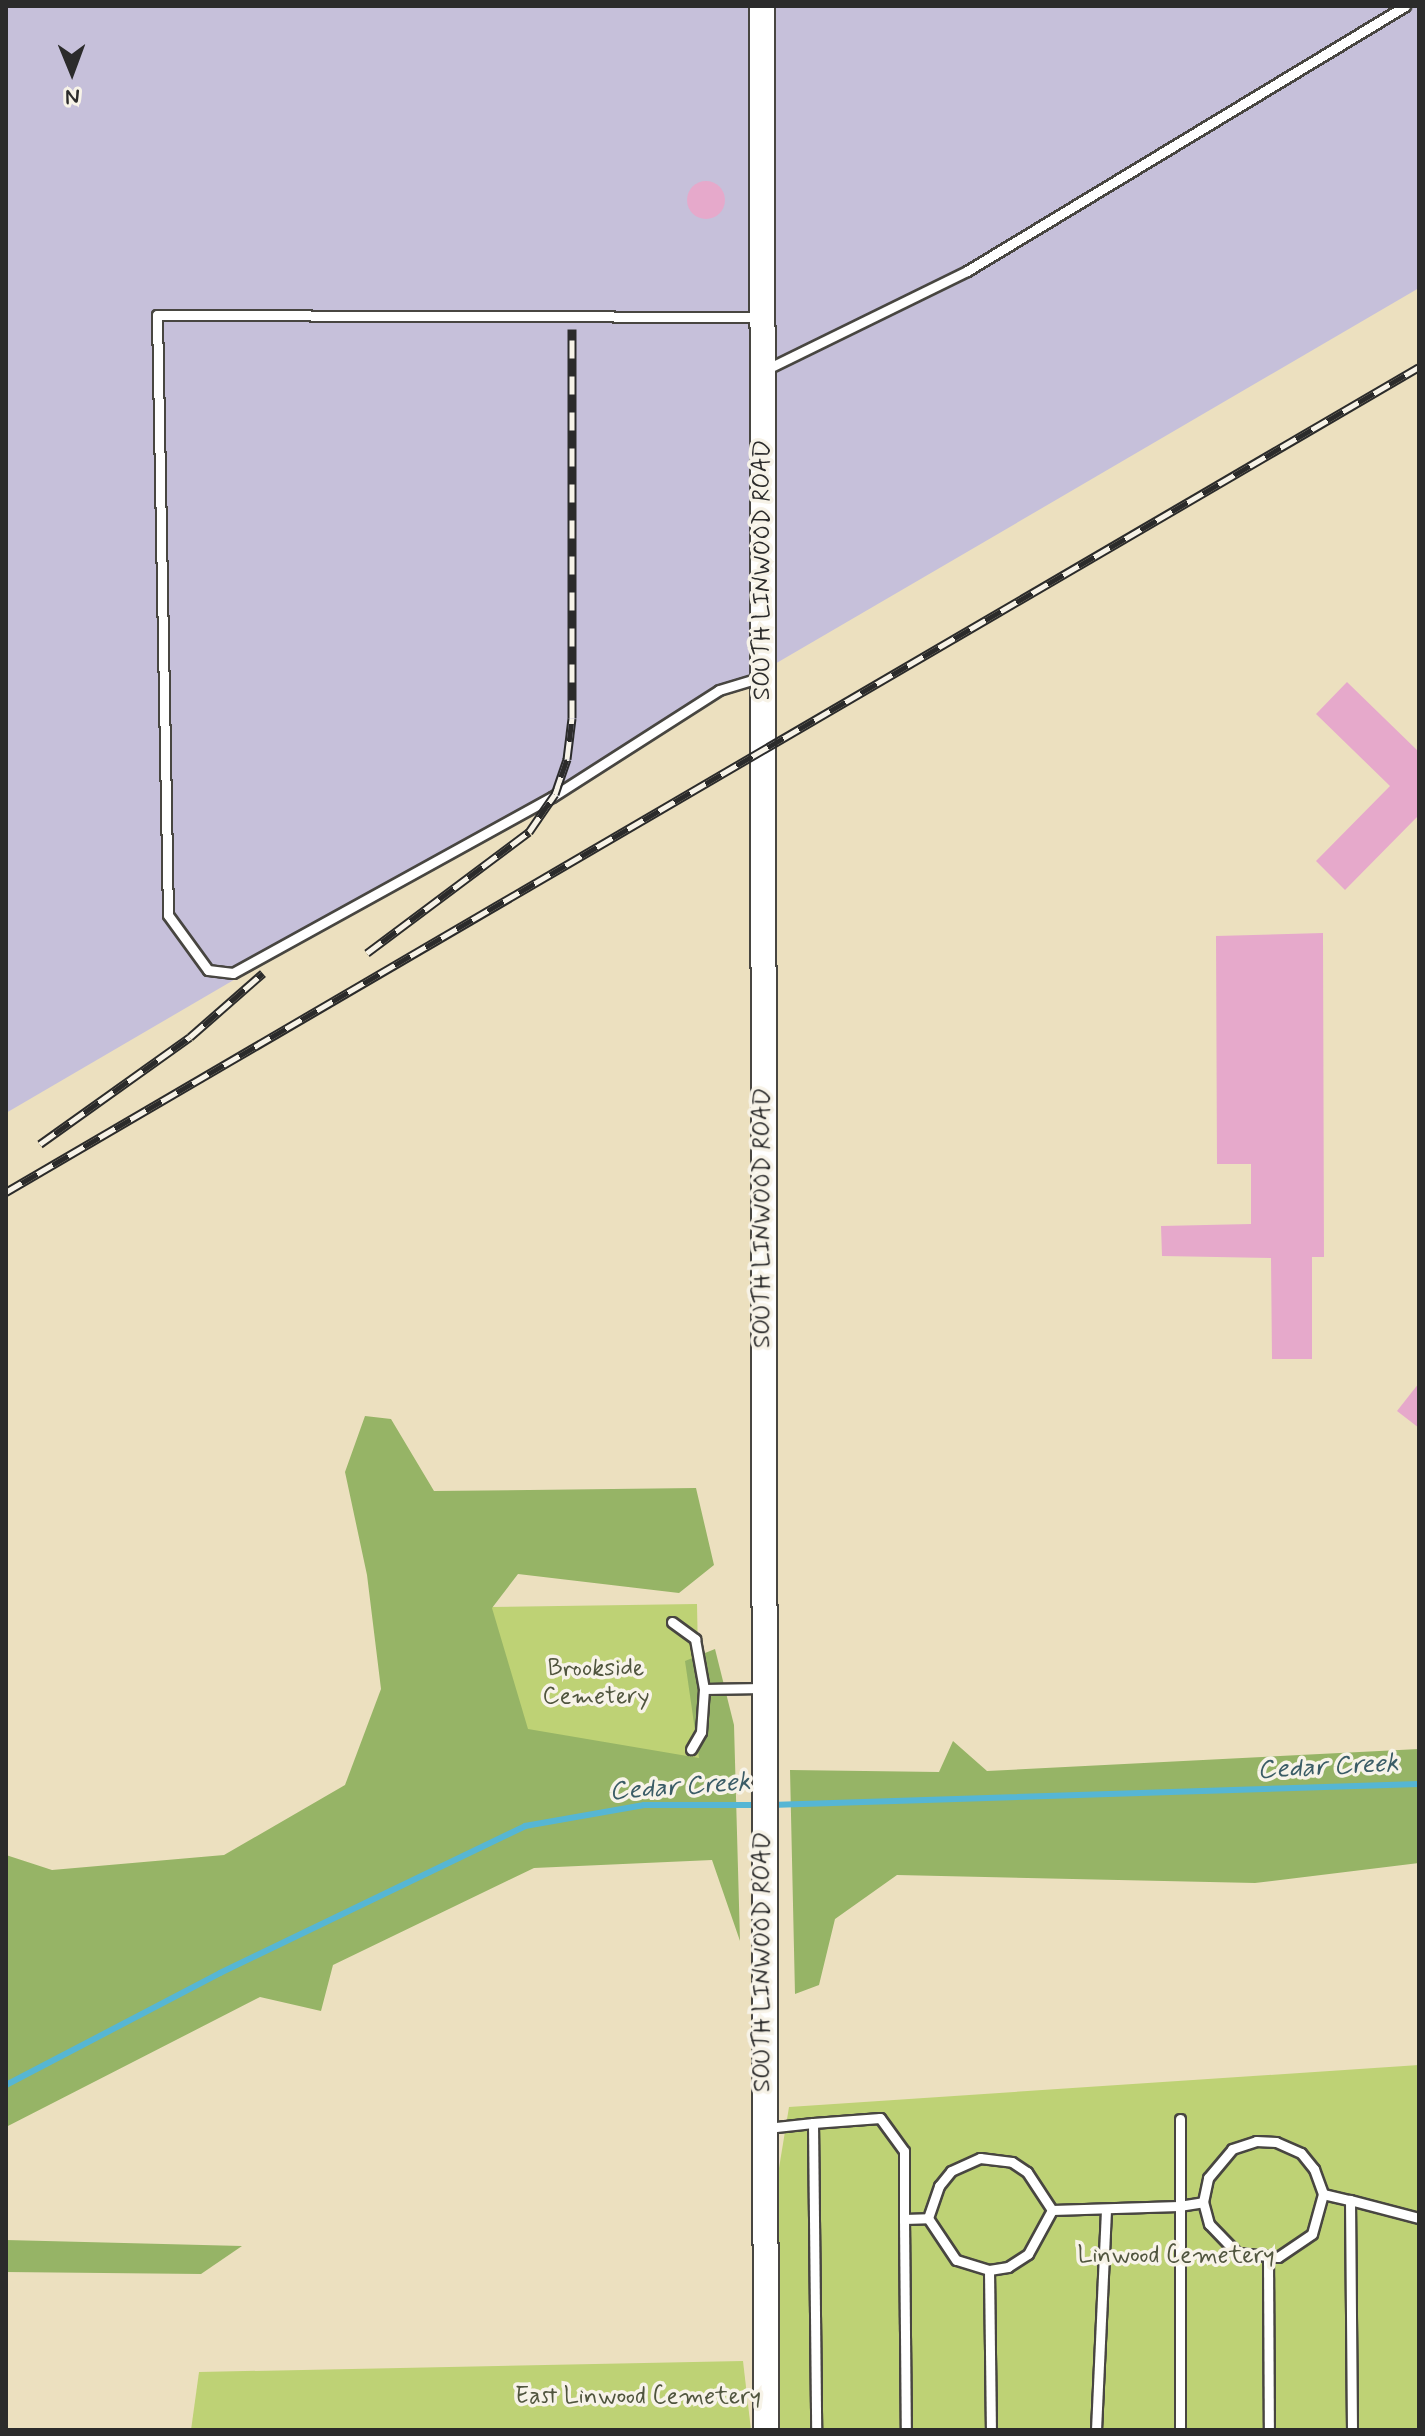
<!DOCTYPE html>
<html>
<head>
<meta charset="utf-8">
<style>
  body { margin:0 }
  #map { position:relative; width:1425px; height:2436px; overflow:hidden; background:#ece0bf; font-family:Mynerve,sans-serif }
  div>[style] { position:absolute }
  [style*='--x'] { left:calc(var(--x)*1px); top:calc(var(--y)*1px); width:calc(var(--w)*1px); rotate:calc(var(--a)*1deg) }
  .industrial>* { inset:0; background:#c6c0da }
  .green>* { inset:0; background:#bed275 }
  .forest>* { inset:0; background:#96b466 }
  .stream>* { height:6px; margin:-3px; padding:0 3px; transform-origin:3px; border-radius:3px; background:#56b6d4 }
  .building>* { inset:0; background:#e6a9cb }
  .round { border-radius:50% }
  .roads { filter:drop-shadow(2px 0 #484641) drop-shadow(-2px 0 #484641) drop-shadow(0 2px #484641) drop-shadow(0 -2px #484641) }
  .service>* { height:9px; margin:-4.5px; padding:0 4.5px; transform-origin:4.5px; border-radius:4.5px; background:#fff }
  .secondary>* { height:24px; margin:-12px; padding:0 12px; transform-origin:12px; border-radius:12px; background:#fff }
  .rail>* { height:9px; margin-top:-4.5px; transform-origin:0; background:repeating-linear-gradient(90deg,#f7f3e8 0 18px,#2b2b2b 0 36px); box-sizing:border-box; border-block:2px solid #2b2b2b }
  span { translate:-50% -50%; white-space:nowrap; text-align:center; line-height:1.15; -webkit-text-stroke:7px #f7f3e8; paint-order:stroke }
  .street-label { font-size:24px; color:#2b2b2b }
  .park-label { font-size:24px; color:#50553e }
  .water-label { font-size:26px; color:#3a5c66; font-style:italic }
  .frame { position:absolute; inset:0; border:8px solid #2b2b2b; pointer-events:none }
  .north { position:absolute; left:32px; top:32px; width:80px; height:80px; -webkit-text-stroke:6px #f7f3e8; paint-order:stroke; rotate:179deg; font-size:22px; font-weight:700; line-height:32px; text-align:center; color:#2b2b2b }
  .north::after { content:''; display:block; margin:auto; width:28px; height:36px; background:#2b2b2b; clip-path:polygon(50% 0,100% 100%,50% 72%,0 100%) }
</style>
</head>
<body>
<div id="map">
  <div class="industrial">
    <div style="clip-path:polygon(6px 6px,1419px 6px,1419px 288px,6px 1113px)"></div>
  </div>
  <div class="green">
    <div style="clip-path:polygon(697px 1604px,700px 1758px,494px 1762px,492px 1607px)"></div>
    <div style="clip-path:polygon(1419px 2065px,1419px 2430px,766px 2430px,762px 2272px,789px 2107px)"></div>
    <div style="clip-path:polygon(743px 2361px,751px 2430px,191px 2430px,199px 2372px)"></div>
  </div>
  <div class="forest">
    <div style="clip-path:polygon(365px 1416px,391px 1419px,434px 1491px,696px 1488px,714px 1565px,679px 1593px,518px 1574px,492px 1608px,528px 1729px,699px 1758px,685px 1661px,715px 1649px,734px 1725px,740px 1941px,712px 1860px,534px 1868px,333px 1965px,321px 2011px,260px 1997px,6px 2127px,6px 1855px,52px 1870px,224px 1855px,345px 1785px,381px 1689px,367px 1575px,345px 1472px)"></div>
    <div style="clip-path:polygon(953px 1741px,987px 1771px,1419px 1749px,1419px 1863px,1255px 1883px,897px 1875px,835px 1919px,819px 1985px,795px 1994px,790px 1770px,939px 1772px)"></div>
    <div style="clip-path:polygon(6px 2240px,242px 2246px,201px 2274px,6px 2272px)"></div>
  </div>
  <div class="stream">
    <div style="--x:771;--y:1805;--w:648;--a:-1.86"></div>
    <div style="--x:6;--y:2085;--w:242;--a:-27.6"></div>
    <div style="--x:220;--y:1973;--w:339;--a:-25.7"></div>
    <div style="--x:525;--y:1826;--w:121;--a:-10"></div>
    <div style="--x:644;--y:1805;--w:116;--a:0"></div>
  </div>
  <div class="building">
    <div class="round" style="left:687px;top:181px;width:38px;height:38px"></div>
    <div style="clip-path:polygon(1347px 682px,1419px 752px,1419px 815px,1345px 890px,1316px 861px,1390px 786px,1316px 714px)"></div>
    <div style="clip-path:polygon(1323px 933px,1324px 1257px,1312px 1257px,1312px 1359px,1272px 1359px,1271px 1258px,1162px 1256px,1161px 1226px,1251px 1224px,1251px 1164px,1217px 1164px,1216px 936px)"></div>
    <div style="clip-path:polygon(1419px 1383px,1419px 1428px,1397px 1411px)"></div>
  </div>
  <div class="roads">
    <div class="service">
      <div style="--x:760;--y:317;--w:603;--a:-179.81"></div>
      <div style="--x:157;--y:315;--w:600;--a:88.95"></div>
      <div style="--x:168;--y:915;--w:68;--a:54"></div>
      <div style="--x:208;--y:970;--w:25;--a:7"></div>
      <div style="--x:233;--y:973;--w:364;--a:-28.9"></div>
      <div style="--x:552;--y:797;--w:198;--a:-32.6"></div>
      <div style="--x:719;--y:690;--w:45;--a:-16.8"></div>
      <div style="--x:765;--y:370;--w:225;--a:-26.1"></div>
      <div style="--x:967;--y:271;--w:512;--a:-31.17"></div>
      <div style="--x:672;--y:1622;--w:29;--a:36"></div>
      <div style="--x:695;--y:1639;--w:51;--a:79.8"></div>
      <div style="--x:704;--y:1689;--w:43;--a:94"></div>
      <div style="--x:701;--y:1732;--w:20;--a:120"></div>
      <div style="--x:704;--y:1689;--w:59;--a:-1"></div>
      <div style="--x:1180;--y:2119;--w:311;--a:90"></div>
      <div style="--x:813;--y:2123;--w:67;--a:-4.3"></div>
      <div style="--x:880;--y:2118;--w:41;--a:54"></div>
      <div style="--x:904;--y:2151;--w:68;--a:90"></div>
      <div style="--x:904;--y:2219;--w:24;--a:-2"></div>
      <div style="--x:767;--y:2128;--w:46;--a:-6.2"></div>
      <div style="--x:813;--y:2123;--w:307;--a:89.4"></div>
      <div style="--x:1323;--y:2194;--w:28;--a:13"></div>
      <div style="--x:1350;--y:2200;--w:230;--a:89.5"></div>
      <div style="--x:1350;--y:2200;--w:71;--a:14.6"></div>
      <div style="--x:1052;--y:2210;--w:50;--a:118.6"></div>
      <div style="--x:1028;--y:2254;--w:24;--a:147"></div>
      <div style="--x:1008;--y:2267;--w:19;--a:171"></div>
      <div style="--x:989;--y:2270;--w:34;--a:-163"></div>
      <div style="--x:956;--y:2260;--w:50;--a:-123.7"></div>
      <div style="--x:928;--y:2218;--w:34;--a:-71"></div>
      <div style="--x:939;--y:2186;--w:19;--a:-51"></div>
      <div style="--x:951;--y:2171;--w:32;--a:-24"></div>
      <div style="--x:980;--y:2158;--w:32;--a:7"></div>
      <div style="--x:1012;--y:2162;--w:18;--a:34"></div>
      <div style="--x:1027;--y:2172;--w:45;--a:56.7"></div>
      <div style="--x:1052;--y:2210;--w:127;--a:-1.8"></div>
      <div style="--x:1179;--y:2206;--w:24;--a:-9"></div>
      <div style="--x:1203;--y:2202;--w:25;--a:-78"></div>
      <div style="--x:1208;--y:2178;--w:38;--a:-50"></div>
      <div style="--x:1232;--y:2149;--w:25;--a:-18"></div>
      <div style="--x:1256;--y:2141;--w:20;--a:3"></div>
      <div style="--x:1276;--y:2142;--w:27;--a:24"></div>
      <div style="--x:1301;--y:2153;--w:21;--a:51"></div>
      <div style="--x:1314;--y:2169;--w:27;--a:70"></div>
      <div style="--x:1323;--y:2194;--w:41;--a:105.4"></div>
      <div style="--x:1312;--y:2234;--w:41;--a:145.9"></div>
      <div style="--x:1278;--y:2257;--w:41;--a:-174.4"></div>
      <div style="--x:1237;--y:2253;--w:40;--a:-134"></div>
      <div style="--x:1209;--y:2224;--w:23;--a:-105"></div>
      <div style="--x:904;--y:2219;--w:211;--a:89.5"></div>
      <div style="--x:1268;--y:2258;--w:172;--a:89.7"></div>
      <div style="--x:989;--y:2270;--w:160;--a:89.3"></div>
      <div style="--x:1096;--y:2430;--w:221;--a:-87.4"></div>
    </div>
    <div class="secondary">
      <div style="--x:762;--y:6;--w:2424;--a:89.91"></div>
    </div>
  </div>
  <div class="rail">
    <div style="--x:367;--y:953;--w:202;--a:-36.8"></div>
    <div style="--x:529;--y:832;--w:46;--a:-55.6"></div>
    <div style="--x:555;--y:794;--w:37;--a:-71"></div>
    <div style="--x:567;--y:759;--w:41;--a:-83"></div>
    <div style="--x:572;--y:718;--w:389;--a:-90"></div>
    <div style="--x:40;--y:1144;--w:184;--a:-35.5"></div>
    <div style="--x:190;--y:1037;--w:97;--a:-41.2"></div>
    <div style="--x:6;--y:1192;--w:1636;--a:-30.28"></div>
  </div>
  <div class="street-label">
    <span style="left:763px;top:570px;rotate:-90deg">SOUTH LINWOOD ROAD</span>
    <span style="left:763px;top:1218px;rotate:-90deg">SOUTH LINWOOD ROAD</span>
    <span style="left:763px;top:1962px;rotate:-90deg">SOUTH LINWOOD ROAD</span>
  </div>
  <div class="park-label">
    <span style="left:596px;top:1683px">Brookside<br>Cemetery</span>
    <span style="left:1176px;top:2256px">Linwood Cemetery</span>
    <span style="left:638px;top:2397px">East Linwood Cemetery</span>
  </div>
  <div class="water-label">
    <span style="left:1328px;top:1768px;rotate:-3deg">Cedar Creek</span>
    <span style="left:680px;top:1788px;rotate:-4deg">Cedar Creek</span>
  </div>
  <div class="frame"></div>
  <div class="north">N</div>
</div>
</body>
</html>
